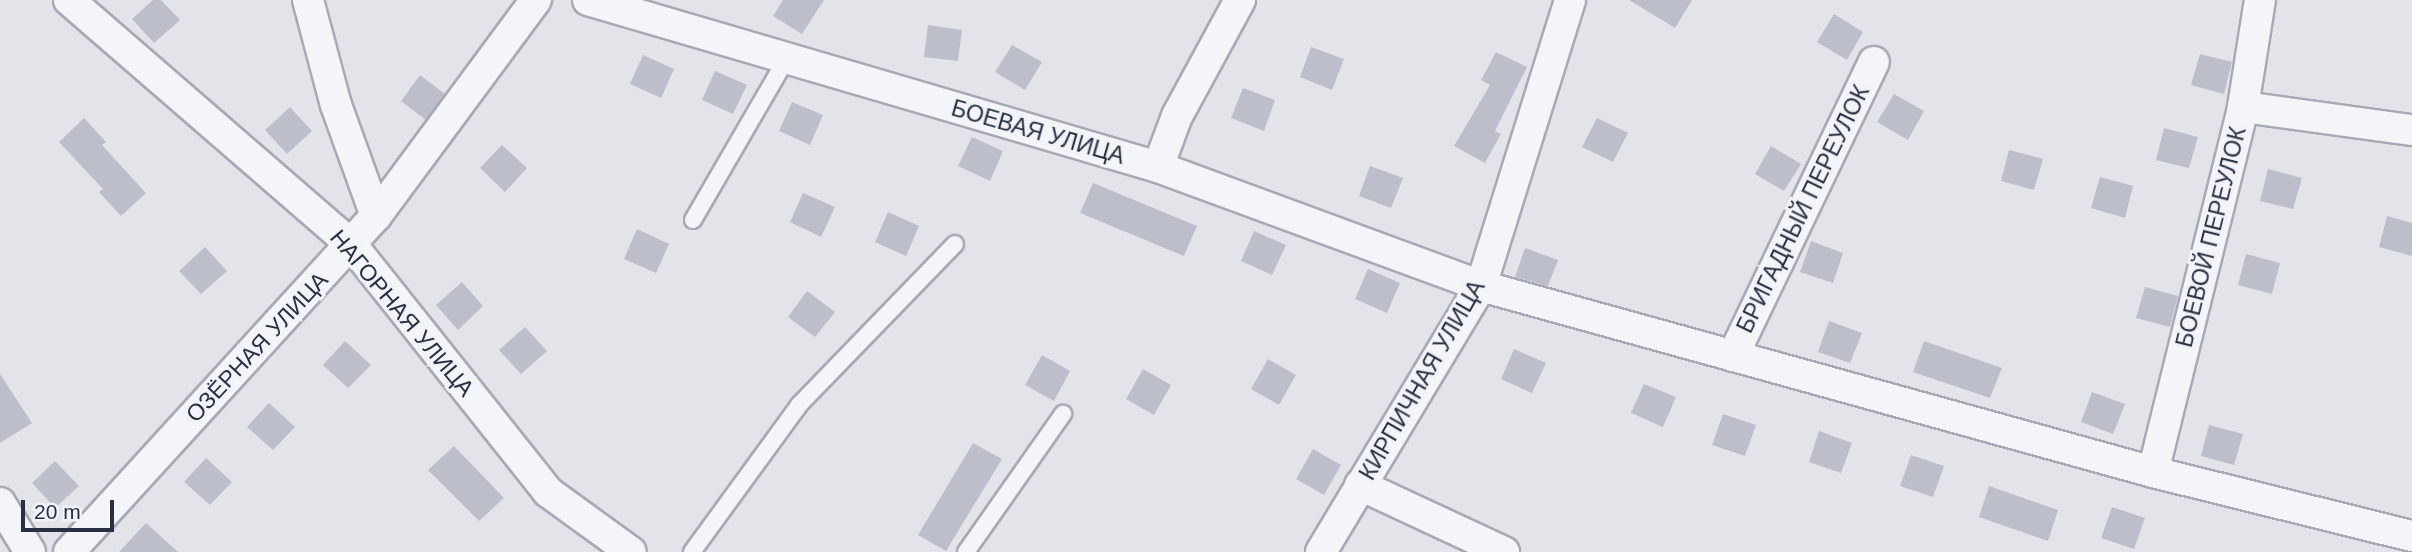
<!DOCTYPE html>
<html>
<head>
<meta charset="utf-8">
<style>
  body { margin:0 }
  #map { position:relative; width:2412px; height:552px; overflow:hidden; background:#e2e4ea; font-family:Helvetica,sans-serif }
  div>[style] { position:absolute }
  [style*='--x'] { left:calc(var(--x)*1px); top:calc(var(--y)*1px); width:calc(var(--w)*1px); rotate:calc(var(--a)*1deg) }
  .building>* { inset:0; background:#bcbfca }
  .roads { filter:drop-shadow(2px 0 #a7aab4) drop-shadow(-2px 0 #a7aab4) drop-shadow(0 2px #a7aab4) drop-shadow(0 -2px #a7aab4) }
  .lane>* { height:16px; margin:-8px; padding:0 8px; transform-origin:8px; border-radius:8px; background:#f4f5f8 }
  .street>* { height:30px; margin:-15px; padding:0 15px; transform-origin:15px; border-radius:15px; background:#f4f5f8 }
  span { translate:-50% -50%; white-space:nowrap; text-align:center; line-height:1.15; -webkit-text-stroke:6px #f1f3f7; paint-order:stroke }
  .street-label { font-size:23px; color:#293042 }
  .scale { position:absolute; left:21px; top:500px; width:93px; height:32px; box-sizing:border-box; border:4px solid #293042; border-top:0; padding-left:9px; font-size:21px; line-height:24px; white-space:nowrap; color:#293042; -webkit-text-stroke:5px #f1f3f7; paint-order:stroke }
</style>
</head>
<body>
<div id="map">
  <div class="building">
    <div style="clip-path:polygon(153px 0,161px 0,180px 20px,154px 43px,132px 19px)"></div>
    <div style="clip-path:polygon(783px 0,824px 0,802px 34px,773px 16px)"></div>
    <div style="clip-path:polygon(1629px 0,1692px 0,1675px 28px)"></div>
    <div style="clip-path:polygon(1834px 14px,1863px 32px,1847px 60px,1817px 42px)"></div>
    <div style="clip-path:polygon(928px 25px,962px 30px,958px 61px,924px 57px)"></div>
    <div style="clip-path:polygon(1012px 45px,1042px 62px,1025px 90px,995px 72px)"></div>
    <div style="clip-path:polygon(1311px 47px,1344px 59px,1332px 90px,1300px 77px)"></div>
    <div style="clip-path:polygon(1496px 52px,1527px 67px,1495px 131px,1501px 134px,1485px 163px,1454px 146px,1490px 85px,1481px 80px)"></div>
    <div style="clip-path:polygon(2200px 54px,2232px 62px,2224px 94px,2191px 85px)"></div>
    <div style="clip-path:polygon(643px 55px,674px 69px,661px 98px,630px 84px)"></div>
    <div style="clip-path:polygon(715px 71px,747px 85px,733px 114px,702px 100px)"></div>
    <div style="clip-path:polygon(420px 75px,445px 94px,426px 120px,401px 101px)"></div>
    <div style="clip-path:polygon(1243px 88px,1275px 100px,1264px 131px,1231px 118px)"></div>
    <div style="clip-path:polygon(1894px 94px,1924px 111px,1908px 140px,1877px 122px)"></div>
    <div style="clip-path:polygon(792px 102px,823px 115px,810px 145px,779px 131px)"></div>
    <div style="clip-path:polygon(290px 107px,312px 131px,287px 154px,265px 130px)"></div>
    <div style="clip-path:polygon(84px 118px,106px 142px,102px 145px,146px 193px,121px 216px,99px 192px,103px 189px,59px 142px)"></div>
    <div style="clip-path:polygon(1597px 118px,1628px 133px,1613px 162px,1582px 147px)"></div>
    <div style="clip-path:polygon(2164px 128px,2198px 137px,2189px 168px,2156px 160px)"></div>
    <div style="clip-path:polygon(972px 137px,1003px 151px,990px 181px,958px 166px)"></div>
    <div style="clip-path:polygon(502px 145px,527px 168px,505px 192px,480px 168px)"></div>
    <div style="clip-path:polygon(1771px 146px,1801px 164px,1784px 191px,1755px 174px)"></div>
    <div style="clip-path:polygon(2009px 150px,2043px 159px,2034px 190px,2001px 181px)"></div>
    <div style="clip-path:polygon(1370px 166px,1403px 178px,1391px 208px,1359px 196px)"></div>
    <div style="clip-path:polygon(2268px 169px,2302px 178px,2293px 209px,2260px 201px)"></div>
    <div style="clip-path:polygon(2100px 177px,2133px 186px,2125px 218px,2091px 208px)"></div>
    <div style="clip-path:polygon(1093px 183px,1197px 226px,1184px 256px,1080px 213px)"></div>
    <div style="clip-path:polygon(803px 193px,835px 207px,821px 237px,790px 222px)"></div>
    <div style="clip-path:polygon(888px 212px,919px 226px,906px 256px,875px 242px)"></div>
    <div style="clip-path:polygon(2387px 216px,2412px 223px,2412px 256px,2379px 247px)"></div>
    <div style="clip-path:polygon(637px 229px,669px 244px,656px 273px,624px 259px)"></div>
    <div style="clip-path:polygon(1254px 231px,1286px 245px,1272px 275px,1241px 261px)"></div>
    <div style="clip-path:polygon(1811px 241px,1843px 253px,1833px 283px,1800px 272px)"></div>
    <div style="clip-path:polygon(205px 247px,227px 271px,201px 294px,179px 271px)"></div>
    <div style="clip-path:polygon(1525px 248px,1558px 260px,1548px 286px,1515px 277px)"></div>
    <div style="clip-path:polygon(2246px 254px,2280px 263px,2272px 294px,2238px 285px)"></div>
    <div style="clip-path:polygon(1368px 269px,1400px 283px,1387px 313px,1355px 299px)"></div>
    <div style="clip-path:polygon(462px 282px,483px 306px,458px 330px,436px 305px)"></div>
    <div style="clip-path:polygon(2145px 287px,2178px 296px,2170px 327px,2136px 318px)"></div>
    <div style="clip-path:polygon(807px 291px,835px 312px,815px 337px,788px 317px)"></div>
    <div style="clip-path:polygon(1829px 321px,1862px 333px,1850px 363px,1818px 352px)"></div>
    <div style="clip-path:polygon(525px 327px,547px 351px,521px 374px,499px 350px)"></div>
    <div style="clip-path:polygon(345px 341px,371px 365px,348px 388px,323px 365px)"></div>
    <div style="clip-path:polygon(1924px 341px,2002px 368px,1990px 398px,1913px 372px)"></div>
    <div style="clip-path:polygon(1514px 349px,1546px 363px,1532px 393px,1501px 379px)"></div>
    <div style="clip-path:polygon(1042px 355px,1070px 371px,1054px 401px,1025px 385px)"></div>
    <div style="clip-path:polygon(1268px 359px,1296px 375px,1279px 405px,1251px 389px)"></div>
    <div style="clip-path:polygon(1143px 369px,1171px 385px,1154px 415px,1126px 399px)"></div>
    <div style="clip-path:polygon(0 374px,32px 423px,0 443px)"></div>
    <div style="clip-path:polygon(1644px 384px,1676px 397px,1663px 427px,1631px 413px)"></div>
    <div style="clip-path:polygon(2092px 392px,2125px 404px,2113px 434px,2081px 422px)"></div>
    <div style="clip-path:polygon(269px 403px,295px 427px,273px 450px,247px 427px)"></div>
    <div style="clip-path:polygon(1723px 414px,1756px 425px,1745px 456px,1712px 445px)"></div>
    <div style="clip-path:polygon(2209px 425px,2243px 434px,2234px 465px,2201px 456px)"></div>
    <div style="clip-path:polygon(1819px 431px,1852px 443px,1841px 473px,1809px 462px)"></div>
    <div style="clip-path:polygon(973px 443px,1002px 459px,946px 551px,918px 535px)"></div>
    <div style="clip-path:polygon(454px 446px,504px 498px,479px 521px,428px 470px)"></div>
    <div style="clip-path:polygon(1313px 449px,1341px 465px,1324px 495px,1296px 479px)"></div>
    <div style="clip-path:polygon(1911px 455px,1944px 466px,1933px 497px,1900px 486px)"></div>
    <div style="clip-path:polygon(206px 458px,232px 482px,210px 505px,184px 482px)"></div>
    <div style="clip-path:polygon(55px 461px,79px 486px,55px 508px,32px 483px)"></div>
    <div style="clip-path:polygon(1989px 486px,2058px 510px,2048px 541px,1979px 517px)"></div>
    <div style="clip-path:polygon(2112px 507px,2145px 518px,2134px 549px,2101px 538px)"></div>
    <div style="clip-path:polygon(146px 523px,178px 552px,119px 552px)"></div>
  </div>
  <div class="roads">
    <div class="lane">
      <div style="--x:693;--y:220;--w:187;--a:-59.9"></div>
      <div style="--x:692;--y:552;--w:182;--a:-53.9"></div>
      <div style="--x:799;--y:405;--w:224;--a:-45.9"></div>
      <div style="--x:966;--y:552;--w:169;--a:-54.9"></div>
    </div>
    <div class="street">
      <div style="--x:69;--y:0;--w:373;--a:40.9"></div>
      <div style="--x:351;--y:244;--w:317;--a:51.5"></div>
      <div style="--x:548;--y:492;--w:102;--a:35.9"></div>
      <div style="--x:308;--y:0;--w:109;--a:75.1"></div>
      <div style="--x:336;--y:105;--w:118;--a:70.2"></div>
      <div style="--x:588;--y:0;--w:594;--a:16.33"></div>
      <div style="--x:1158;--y:167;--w:344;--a:20.2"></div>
      <div style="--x:1481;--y:286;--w:697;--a:15.47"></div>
      <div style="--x:2153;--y:472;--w:267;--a:13.9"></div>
      <div style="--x:2243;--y:107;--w:171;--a:7.8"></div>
      <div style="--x:1158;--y:167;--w:54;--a:-69.6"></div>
      <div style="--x:1177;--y:116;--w:132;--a:-61.5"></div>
      <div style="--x:1733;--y:356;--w:326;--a:-64.4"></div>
      <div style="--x:2153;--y:472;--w:376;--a:-76.1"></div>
      <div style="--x:2243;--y:107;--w:108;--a:-81"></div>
      <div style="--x:1360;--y:485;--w:159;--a:25"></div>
      <div style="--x:0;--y:503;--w:57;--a:58.5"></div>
      <div style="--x:69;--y:552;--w:455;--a:-47.6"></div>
      <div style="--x:376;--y:216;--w:269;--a:-53.5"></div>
      <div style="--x:1321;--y:552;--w:310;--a:-59"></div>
      <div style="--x:1481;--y:286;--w:300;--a:-72.7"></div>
    </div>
  </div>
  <div class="street-label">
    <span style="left:1038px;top:132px;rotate:16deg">БОЕВАЯ УЛИЦА</span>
    <span style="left:1803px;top:209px;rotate:-64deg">БРИГАДНЫЙ ПЕРЕУЛОК</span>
    <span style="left:2211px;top:237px;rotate:-76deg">БОЕВОЙ ПЕРЕУЛОК</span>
    <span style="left:402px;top:313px;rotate:50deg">НАГОРНАЯ УЛИЦА</span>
    <span style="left:257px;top:347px;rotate:-47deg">ОЗЁРНАЯ УЛИЦА</span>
    <span style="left:1422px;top:380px;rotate:-60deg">КИРПИЧНАЯ УЛИЦА</span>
  </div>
  <div class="scale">20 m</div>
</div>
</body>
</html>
